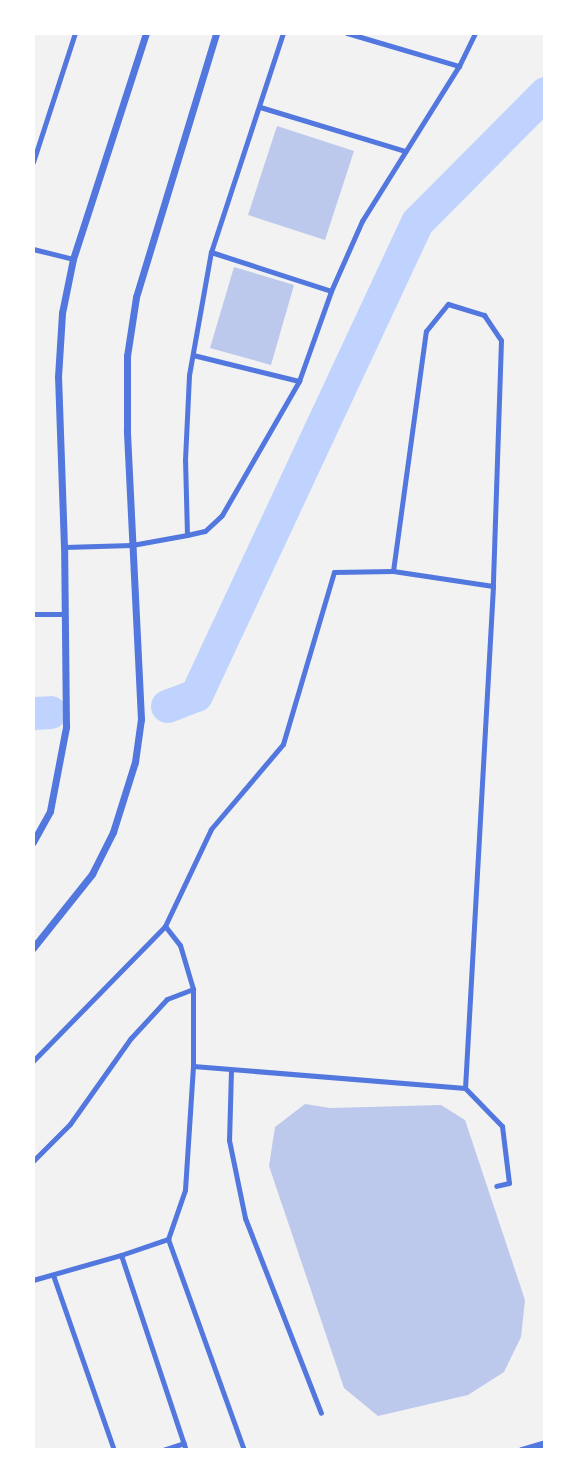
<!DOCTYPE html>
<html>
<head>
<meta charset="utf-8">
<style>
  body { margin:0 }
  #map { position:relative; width:578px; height:1483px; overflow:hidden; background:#f2f2f2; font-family:"Exo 2",sans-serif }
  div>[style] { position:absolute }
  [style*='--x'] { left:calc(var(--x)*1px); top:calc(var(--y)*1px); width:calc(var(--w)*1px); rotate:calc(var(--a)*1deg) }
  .canal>* { height:33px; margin:-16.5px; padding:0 16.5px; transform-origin:16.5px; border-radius:16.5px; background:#bfd3fe }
  .building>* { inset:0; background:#bdc9ec }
  .service>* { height:5px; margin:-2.5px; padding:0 2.5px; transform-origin:2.5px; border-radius:2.5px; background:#5277de }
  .minor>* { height:7px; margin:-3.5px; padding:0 3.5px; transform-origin:3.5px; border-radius:3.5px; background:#5277de }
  span { translate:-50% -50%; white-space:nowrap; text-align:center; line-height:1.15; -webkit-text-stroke:5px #fff; paint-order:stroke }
  .frame { position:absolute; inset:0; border:35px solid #fff; pointer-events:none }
</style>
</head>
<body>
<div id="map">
  <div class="canal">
    <div style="--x:167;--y:706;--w:31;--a:-21"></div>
    <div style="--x:196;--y:695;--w:522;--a:-64.96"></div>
    <div style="--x:417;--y:222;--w:182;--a:-45.2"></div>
    <div style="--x:33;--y:713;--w:17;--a:-3"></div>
  </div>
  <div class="building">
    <div style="clip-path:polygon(277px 126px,354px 151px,325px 240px,248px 215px)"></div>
    <div style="clip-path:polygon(234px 267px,294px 285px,271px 365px,210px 348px)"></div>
    <div style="clip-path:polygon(305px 1104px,330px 1108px,441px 1105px,465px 1120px,525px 1300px,521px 1337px,504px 1372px,468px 1395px,378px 1416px,344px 1388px,269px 1166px,275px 1127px)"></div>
  </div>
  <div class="service">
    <div style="--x:347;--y:33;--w:117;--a:16.4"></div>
    <div style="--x:260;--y:107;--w:152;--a:16.9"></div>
    <div style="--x:33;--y:162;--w:136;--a:-72"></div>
    <div style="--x:33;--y:249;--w:41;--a:14"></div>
    <div style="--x:211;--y:252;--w:126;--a:18"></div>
    <div style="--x:193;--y:355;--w:109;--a:13.8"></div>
    <div style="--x:187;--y:535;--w:75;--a:-91.5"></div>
    <div style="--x:185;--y:460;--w:85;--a:-87.3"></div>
    <div style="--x:189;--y:375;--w:125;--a:-79.9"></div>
    <div style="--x:211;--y:252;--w:231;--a:-71.8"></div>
    <div style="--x:64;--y:547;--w:68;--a:-1.7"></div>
    <div style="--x:132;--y:545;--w:56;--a:-10.3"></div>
    <div style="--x:187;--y:535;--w:18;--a:-13"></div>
    <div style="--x:205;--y:531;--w:23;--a:-43"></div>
    <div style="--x:222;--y:515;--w:155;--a:-60.1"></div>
    <div style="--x:299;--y:381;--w:96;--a:-70.4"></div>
    <div style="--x:331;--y:291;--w:77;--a:-66.1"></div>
    <div style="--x:362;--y:221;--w:183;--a:-58"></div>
    <div style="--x:459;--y:66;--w:37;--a:-64"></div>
    <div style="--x:393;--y:571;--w:242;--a:-82.2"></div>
    <div style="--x:426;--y:331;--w:35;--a:-51"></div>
    <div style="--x:448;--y:304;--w:38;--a:17"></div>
    <div style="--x:484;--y:315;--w:30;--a:56"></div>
    <div style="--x:501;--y:340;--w:246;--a:91.9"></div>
    <div style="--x:33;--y:614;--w:32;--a:0"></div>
    <div style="--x:165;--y:926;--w:24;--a:52"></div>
    <div style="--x:180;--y:945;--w:46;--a:73.5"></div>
    <div style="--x:193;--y:989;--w:77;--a:90"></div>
    <div style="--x:193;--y:1066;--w:124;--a:93.7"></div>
    <div style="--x:185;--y:1190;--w:52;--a:109.1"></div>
    <div style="--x:168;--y:1239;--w:224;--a:70.2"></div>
    <div style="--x:33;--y:1061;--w:189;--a:-45.6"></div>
    <div style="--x:165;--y:926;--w:107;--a:-64.6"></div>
    <div style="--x:211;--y:829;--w:111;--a:-49.7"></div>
    <div style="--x:283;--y:744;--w:179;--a:-73.5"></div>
    <div style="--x:334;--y:572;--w:59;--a:-1"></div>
    <div style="--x:393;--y:571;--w:101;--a:8.5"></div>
    <div style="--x:493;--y:586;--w:503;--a:93.19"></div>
    <div style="--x:193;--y:1066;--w:273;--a:4.6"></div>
    <div style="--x:465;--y:1088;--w:53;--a:45.8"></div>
    <div style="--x:502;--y:1126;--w:57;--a:83"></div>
    <div style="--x:509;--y:1183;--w:13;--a:167"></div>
    <div style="--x:231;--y:1070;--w:70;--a:91.6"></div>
    <div style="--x:229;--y:1140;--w:80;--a:78.4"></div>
    <div style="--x:245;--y:1218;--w:209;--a:68.7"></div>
    <div style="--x:33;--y:1161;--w:52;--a:-45"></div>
    <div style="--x:70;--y:1124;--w:105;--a:-54.7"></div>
    <div style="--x:131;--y:1038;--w:53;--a:-47.3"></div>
    <div style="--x:167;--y:999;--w:28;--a:-21"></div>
    <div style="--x:121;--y:1255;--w:50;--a:-18.8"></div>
    <div style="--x:53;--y:1275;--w:185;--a:70.8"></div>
    <div style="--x:33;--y:1280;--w:91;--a:-15.9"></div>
    <div style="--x:121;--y:1255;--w:206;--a:71.6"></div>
    <div style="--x:163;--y:1450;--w:22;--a:-18"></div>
  </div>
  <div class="minor">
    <div style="--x:33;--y:842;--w:35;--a:-61"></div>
    <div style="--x:50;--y:811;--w:86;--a:-79.2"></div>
    <div style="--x:66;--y:727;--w:180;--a:-90.6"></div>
    <div style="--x:64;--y:547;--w:170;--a:-92"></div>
    <div style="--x:58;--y:377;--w:64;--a:-86.4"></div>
    <div style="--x:62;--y:313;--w:55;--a:-78.5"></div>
    <div style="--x:73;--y:259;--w:237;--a:-72.1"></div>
    <div style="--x:33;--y:948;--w:95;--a:-51.4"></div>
    <div style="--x:92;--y:874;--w:47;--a:-63.4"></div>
    <div style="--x:113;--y:832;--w:73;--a:-72.6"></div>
    <div style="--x:135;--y:762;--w:43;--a:-82.1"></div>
    <div style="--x:141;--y:719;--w:289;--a:-92.8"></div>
    <div style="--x:127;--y:430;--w:74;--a:-90"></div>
    <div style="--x:127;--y:356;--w:60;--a:-81.3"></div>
    <div style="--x:136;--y:297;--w:276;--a:-73.1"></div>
    <div style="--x:521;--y:1450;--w:25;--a:-16"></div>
  </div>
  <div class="frame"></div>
</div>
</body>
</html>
